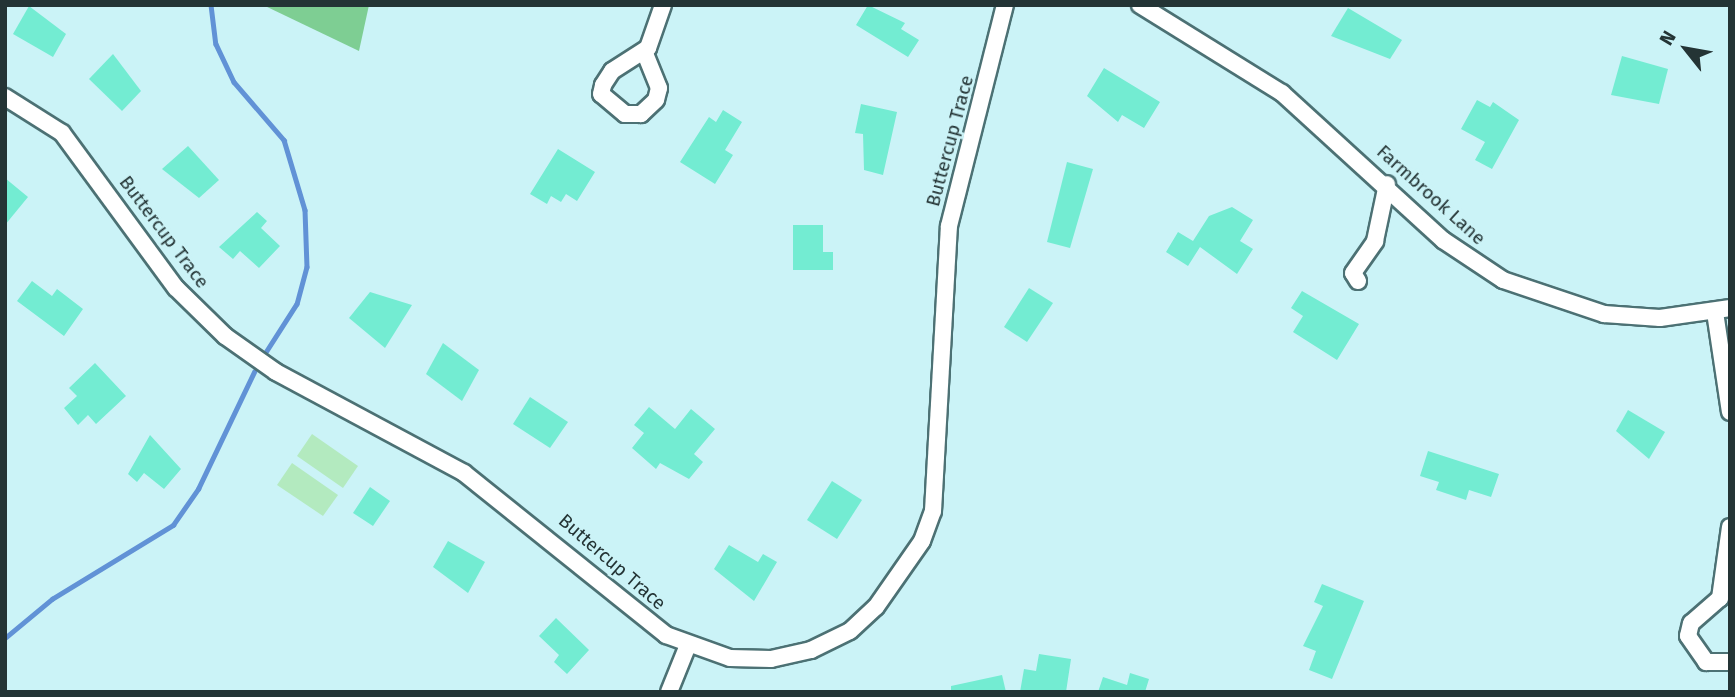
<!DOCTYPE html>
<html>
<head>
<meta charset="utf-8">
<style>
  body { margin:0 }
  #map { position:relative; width:1735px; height:697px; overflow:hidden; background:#cbf3f7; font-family:"Fira Sans",sans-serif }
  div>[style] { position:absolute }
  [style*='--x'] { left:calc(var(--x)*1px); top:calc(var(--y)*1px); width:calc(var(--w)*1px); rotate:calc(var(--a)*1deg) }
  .green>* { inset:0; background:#b3eabf }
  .forest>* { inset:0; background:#7ece93 }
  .stream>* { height:4.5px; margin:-2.25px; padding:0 2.25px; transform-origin:2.25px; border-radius:2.25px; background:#6192d6 }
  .building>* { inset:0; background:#73ecd2 }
  .roads { filter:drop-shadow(2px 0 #4c7174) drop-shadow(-2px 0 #4c7174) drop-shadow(0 2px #4c7174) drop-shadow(0 -2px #4c7174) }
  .minor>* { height:16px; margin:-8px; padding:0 8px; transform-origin:8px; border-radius:8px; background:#fff }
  span { translate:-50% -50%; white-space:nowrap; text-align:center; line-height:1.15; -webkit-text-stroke:5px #cbf3f7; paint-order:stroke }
  .street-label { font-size:19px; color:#243435 }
  .frame { position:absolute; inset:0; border:7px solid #243435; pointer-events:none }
  .north { position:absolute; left:1651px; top:14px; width:70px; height:70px; -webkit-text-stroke:5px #cbf3f7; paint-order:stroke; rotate:301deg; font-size:19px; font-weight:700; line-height:28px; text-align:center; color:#243435 }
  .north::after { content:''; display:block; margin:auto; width:24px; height:32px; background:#243435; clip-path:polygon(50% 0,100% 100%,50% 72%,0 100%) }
</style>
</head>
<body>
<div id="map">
  <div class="green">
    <div style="clip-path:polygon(312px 434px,358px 466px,343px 488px,297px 456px)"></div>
    <div style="clip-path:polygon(292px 463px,338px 495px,323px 516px,277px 485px)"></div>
  </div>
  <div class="forest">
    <div style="clip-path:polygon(263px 5px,369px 5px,359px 51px)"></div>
  </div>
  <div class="stream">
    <div style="--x:211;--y:5;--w:39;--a:83"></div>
    <div style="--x:216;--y:44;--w:42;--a:64.7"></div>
    <div style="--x:234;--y:82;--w:77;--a:49.2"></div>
    <div style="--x:284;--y:140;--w:73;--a:73.3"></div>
    <div style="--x:305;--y:210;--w:57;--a:88"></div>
    <div style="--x:307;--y:267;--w:38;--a:105"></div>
    <div style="--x:297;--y:304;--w:59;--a:122.6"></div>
    <div style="--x:5;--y:638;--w:61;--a:-39.7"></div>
    <div style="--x:52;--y:599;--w:142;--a:-31.4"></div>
    <div style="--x:173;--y:525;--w:44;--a:-55.2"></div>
    <div style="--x:198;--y:489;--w:130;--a:-64.4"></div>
  </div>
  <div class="building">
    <div style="clip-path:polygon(868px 5px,905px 23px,901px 29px,919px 40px,908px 57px,856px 25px)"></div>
    <div style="clip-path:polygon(29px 6px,66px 34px,53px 57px,13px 34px)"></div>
    <div style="clip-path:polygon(1348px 8px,1402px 40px,1390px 59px,1331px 36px)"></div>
    <div style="clip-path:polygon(113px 54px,141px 91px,122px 111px,89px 79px)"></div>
    <div style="clip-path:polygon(1622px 56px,1668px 69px,1659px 104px,1611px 95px)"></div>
    <div style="clip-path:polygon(1104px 68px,1160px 102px,1144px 128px,1122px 115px,1118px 122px,1087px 96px)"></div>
    <div style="clip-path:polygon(1477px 100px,1490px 107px,1493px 102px,1519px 120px,1492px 169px,1475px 160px,1485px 142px,1461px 129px)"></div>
    <div style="clip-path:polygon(861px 104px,897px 112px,883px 175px,864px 170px,863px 134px,855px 133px)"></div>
    <div style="clip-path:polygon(723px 110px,742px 122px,725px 150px,733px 155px,715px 184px,680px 162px,709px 117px,716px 122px)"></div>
    <div style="clip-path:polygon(188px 146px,219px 180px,199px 198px,162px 169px)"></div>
    <div style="clip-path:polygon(558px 149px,595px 172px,577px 201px,566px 194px,561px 202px,551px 196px,547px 204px,530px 194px)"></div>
    <div style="clip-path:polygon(1067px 162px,1093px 169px,1070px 248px,1047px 242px)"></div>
    <div style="clip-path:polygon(5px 178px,28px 197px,5px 225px)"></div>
    <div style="clip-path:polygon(1232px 207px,1253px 220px,1240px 241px,1253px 249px,1237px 274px,1200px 247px,1188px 266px,1166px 252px,1178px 232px,1193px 241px,1209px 216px)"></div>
    <div style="clip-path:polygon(257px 212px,267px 221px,261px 228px,280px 246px,259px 268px,240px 251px,233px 259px,219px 247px)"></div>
    <div style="clip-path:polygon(793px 225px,823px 225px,823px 252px,833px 252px,833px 270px,793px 270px)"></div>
    <div style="clip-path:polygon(32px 281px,52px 296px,57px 289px,83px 309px,64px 336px,17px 301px)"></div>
    <div style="clip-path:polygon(1029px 288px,1053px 303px,1027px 342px,1004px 327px)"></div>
    <div style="clip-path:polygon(1302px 291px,1359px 324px,1337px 360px,1293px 332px,1303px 316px,1291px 308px)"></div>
    <div style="clip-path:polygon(370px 292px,412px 305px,385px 348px,349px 318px)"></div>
    <div style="clip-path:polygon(443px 343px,479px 370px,462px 401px,426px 374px)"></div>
    <div style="clip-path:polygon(95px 363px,126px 396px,96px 424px,88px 415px,78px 425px,64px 408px,77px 396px,69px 388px)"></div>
    <div style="clip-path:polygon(530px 397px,568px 422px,550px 448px,513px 424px)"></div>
    <div style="clip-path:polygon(649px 407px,675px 429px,691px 409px,715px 429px,694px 454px,703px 462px,689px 479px,660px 463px,656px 469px,632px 448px,644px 433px,634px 425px)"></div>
    <div style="clip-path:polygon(1628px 410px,1665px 432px,1649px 459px,1616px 431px)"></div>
    <div style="clip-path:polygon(150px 435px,181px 469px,164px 489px,144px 473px,137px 482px,128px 474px)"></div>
    <div style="clip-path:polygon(1428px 451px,1499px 474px,1491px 497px,1469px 490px,1466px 500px,1436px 490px,1439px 482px,1420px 476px)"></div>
    <div style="clip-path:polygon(832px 481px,862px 500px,837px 539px,807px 520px)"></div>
    <div style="clip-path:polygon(370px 487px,390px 501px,373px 526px,353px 513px)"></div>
    <div style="clip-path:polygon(448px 541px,485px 562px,468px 593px,433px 567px)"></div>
    <div style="clip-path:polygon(729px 545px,758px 562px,763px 554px,777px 562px,754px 601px,714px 569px)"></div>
    <div style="clip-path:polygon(1322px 584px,1364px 601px,1332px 679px,1309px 670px,1316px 651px,1303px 646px,1323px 606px,1314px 602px)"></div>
    <div style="clip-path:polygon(556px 618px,589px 650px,567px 674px,554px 662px,559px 655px,539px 636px)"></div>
    <div style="clip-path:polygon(1039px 654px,1071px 659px,1066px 692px,1020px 692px,1024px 669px,1036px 671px)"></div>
    <div style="clip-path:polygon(1130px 673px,1149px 679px,1145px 692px,1098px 692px,1103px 677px,1127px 685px)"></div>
    <div style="clip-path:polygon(1002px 675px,1006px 692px,951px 692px,951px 686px)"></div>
  </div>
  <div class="roads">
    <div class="minor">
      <div style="--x:1140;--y:5;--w:167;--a:31.8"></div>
      <div style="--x:1282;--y:93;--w:218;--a:42.4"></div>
      <div style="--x:1443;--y:240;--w:72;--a:33.7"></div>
      <div style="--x:1503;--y:280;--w:107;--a:18.6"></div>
      <div style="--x:1604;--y:314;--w:56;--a:4.1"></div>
      <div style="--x:1660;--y:318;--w:71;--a:-8.1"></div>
      <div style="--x:644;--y:51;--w:40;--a:68"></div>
      <div style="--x:659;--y:88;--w:12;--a:104"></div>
      <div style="--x:656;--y:100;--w:21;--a:137"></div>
      <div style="--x:641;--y:114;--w:16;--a:180"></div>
      <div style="--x:625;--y:114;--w:31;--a:-140"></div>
      <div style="--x:601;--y:94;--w:9;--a:-77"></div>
      <div style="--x:603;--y:85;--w:17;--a:-57"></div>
      <div style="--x:612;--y:71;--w:43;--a:-32.6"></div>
      <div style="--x:648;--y:48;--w:46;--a:-70.8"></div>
      <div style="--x:5;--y:97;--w:67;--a:32.3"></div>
      <div style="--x:62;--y:133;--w:192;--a:53.7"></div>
      <div style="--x:176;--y:288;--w:69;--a:44.4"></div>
      <div style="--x:225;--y:336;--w:62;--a:35.2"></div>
      <div style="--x:276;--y:372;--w:213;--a:28.2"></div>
      <div style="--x:464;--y:473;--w:259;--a:38.7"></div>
      <div style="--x:666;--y:635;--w:68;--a:19.8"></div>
      <div style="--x:730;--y:658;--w:41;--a:1.4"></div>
      <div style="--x:771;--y:659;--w:41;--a:-12.7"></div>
      <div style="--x:811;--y:650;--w:43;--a:-26"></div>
      <div style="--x:850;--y:631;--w:35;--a:-43"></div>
      <div style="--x:876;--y:607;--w:80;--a:-55.1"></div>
      <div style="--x:922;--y:541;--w:32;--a:-70"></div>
      <div style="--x:933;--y:511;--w:285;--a:-86.8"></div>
      <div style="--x:949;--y:226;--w:228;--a:-75.8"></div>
      <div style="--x:1358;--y:281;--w:9;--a:-122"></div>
      <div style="--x:1353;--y:273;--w:39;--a:-55"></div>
      <div style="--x:1375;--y:241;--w:58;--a:-78.1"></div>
      <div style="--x:1715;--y:312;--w:101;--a:81.5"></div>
      <div style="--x:1730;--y:527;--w:72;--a:98"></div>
      <div style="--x:1720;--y:598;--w:38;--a:139"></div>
      <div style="--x:1691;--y:623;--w:13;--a:103"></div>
      <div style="--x:1688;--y:636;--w:32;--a:55"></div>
      <div style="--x:1706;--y:662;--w:24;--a:0"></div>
      <div style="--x:669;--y:692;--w:51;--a:-68"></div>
    </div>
  </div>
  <div class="street-label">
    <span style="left:950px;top:141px;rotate:-75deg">Buttercup Trace</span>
    <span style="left:1431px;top:195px;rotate:42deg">Farmbrook Lane</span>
    <span style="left:164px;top:232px;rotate:53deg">Buttercup Trace</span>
    <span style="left:612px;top:562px;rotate:41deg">Buttercup Trace</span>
  </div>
  <div class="frame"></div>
  <div class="north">N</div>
</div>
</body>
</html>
